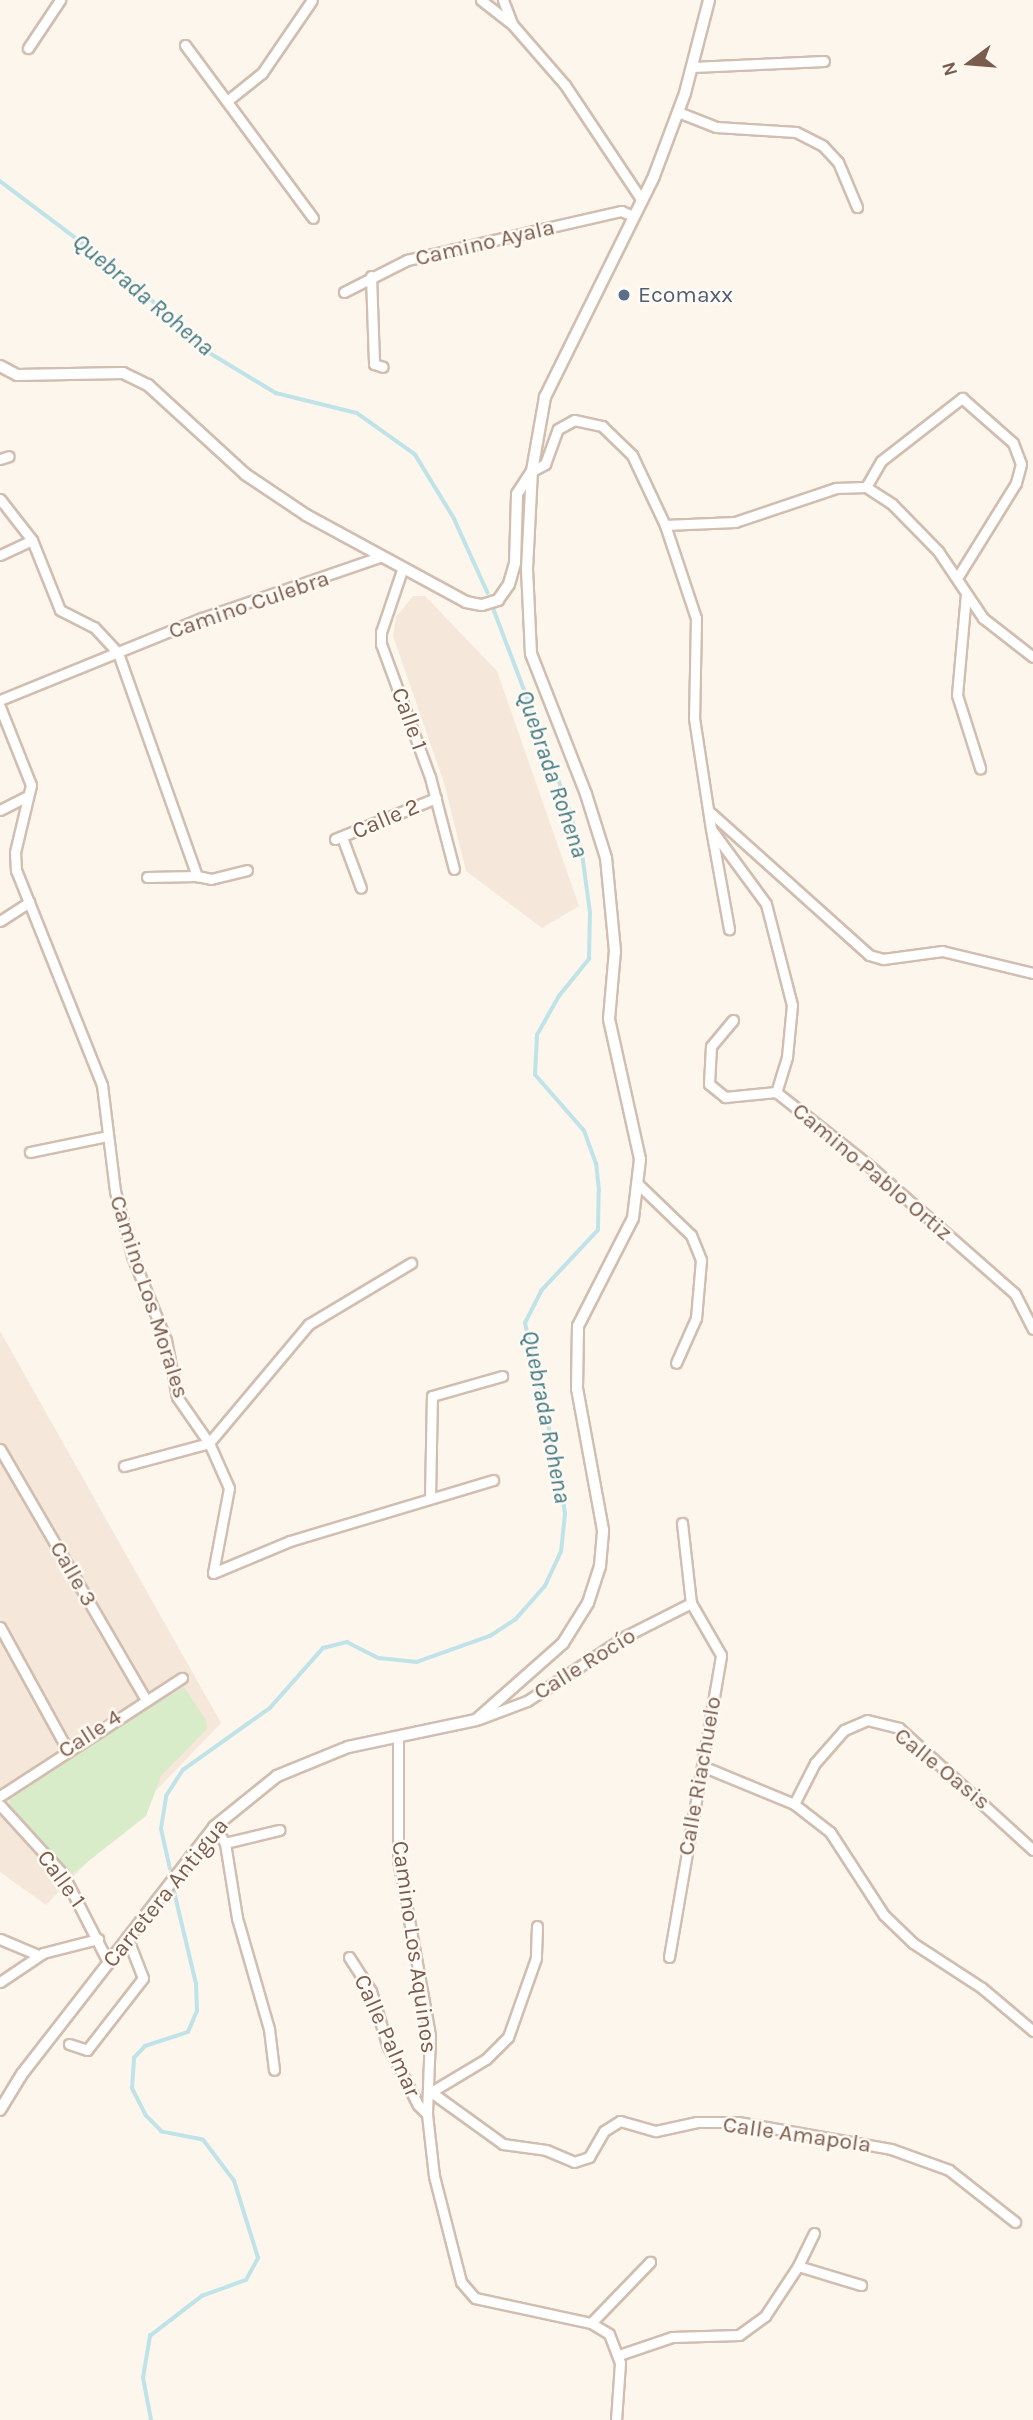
<!DOCTYPE html>
<html>
<head>
<meta charset="utf-8">
<style>
  body { margin:0 }
  #map { position:relative; width:1033px; height:2420px; overflow:hidden; background:#fdf6ec; font-family:Karla,sans-serif }
  div>[style] { position:absolute }
  [style*='--x'] { left:calc(var(--x)*1px); top:calc(var(--y)*1px); width:calc(var(--w)*1px); rotate:calc(var(--a)*1deg) }
  .residential>* { inset:0; background:#f5e8da }
  .green>* { inset:0; background:#d8ecc9 }
  .stream>* { height:3.5px; margin:-1.75px; padding:0 1.75px; transform-origin:1.75px; border-radius:1.75px; background:#bfe3e8 }
  .roads { filter:drop-shadow(2px 0 #d1beb0) drop-shadow(-2px 0 #d1beb0) drop-shadow(0 2px #d1beb0) drop-shadow(0 -2px #d1beb0) }
  .minor>* { height:9px; margin:-4.5px; padding:0 4.5px; transform-origin:4.5px; border-radius:4.5px; background:#fff }
  .tertiary>* { height:10px; margin:-5px; padding:0 5px; transform-origin:5px; border-radius:5px; background:#fff }
  .dots>* { width:19px; height:19px; translate:-50% -50%; box-sizing:border-box; border:4px solid #fffaf3; border-radius:50% }
  span { translate:-50% -50%; white-space:nowrap; text-align:center; line-height:1.15; -webkit-text-stroke:5px #fffaf3; paint-order:stroke }
  .street-label { font-size:23px; color:#7a5c4d }
  .service-label { font-size:23px; color:#4e5e75 }
  .left { translate:0 -50%; text-align:left }
  .water-label { font-size:24px; color:#437c86; font-style:italic }
  .north { position:absolute; left:935px; top:28px; width:70px; height:70px; -webkit-text-stroke:5px #fffaf3; paint-order:stroke; rotate:254deg; font-size:19px; font-weight:700; line-height:28px; text-align:center; color:#7a5c4d }
  .north::after { content:''; display:block; margin:auto; width:24px; height:32px; background:#7a5c4d; clip-path:polygon(50% 0,100% 100%,50% 72%,0 100%) }
</style>
</head>
<body>
<div id="map">
  <div class="residential">
    <div style="clip-path:polygon(413px 596px,425px 596px,497px 671px,579px 906px,542px 928px,466px 871px,444px 783px,393px 636px,396px 617px)"></div>
    <div style="clip-path:polygon(0 1331px,221px 1723px,46px 1905px,0 1872px)"></div>
  </div>
  <div class="green">
    <div style="clip-path:polygon(184px 1687px,206px 1720px,207px 1729px,161px 1776px,146px 1816px,72px 1874px,10px 1808px,9px 1796px,68px 1755px)"></div>
  </div>
  <div class="stream">
    <div style="--x:0;--y:181;--w:160;--a:36.9"></div>
    <div style="--x:128;--y:277;--w:100;--a:44.2"></div>
    <div style="--x:200;--y:347;--w:89;--a:31.2"></div>
    <div style="--x:276;--y:393;--w:83;--a:13.9"></div>
    <div style="--x:357;--y:413;--w:71;--a:35.3"></div>
    <div style="--x:415;--y:454;--w:75;--a:58.6"></div>
    <div style="--x:454;--y:518;--w:82;--a:65.6"></div>
    <div style="--x:170;--y:1869;--w:41;--a:-102.7"></div>
    <div style="--x:161;--y:1829;--w:33;--a:-81"></div>
    <div style="--x:166;--y:1796;--w:31;--a:-57"></div>
    <div style="--x:183;--y:1770;--w:107;--a:-35.5"></div>
    <div style="--x:270;--y:1708;--w:80;--a:-48.5"></div>
    <div style="--x:323;--y:1648;--w:25;--a:-14"></div>
    <div style="--x:347;--y:1642;--w:36;--a:27"></div>
    <div style="--x:379;--y:1658;--w:38;--a:6"></div>
    <div style="--x:417;--y:1662;--w:77;--a:-19.6"></div>
    <div style="--x:490;--y:1636;--w:30;--a:-33"></div>
    <div style="--x:515;--y:1620;--w:45;--a:-48.6"></div>
    <div style="--x:545;--y:1586;--w:38;--a:-65"></div>
    <div style="--x:561;--y:1552;--w:38;--a:-84"></div>
    <div style="--x:565;--y:1514;--w:41;--a:-98.3"></div>
    <div style="--x:559;--y:1473;--w:154;--a:-102.8"></div>
    <div style="--x:525;--y:1323;--w:36;--a:-63"></div>
    <div style="--x:541;--y:1291;--w:83;--a:-46.9"></div>
    <div style="--x:598;--y:1230;--w:39;--a:-89"></div>
    <div style="--x:599;--y:1191;--w:27;--a:-96"></div>
    <div style="--x:596;--y:1164;--w:35;--a:-110"></div>
    <div style="--x:584;--y:1131;--w:74;--a:-131.2"></div>
    <div style="--x:535;--y:1075;--w:40;--a:-87.1"></div>
    <div style="--x:537;--y:1035;--w:45;--a:-60.6"></div>
    <div style="--x:559;--y:996;--w:48;--a:-51"></div>
    <div style="--x:589;--y:959;--w:46;--a:-88.8"></div>
    <div style="--x:590;--y:913;--w:60;--a:-97.7"></div>
    <div style="--x:582;--y:854;--w:50;--a:-106.3"></div>
    <div style="--x:568;--y:806;--w:209;--a:-110.8"></div>
    <div style="--x:151;--y:2420;--w:43;--a:-100.8"></div>
    <div style="--x:143;--y:2378;--w:43;--a:-80.5"></div>
    <div style="--x:150;--y:2336;--w:66;--a:-37.6"></div>
    <div style="--x:202;--y:2296;--w:47;--a:-20"></div>
    <div style="--x:246;--y:2280;--w:25;--a:-61"></div>
    <div style="--x:258;--y:2258;--w:81;--a:-107.3"></div>
    <div style="--x:234;--y:2181;--w:51;--a:-127.1"></div>
    <div style="--x:203;--y:2140;--w:42;--a:-169"></div>
    <div style="--x:162;--y:2132;--w:23;--a:-135"></div>
    <div style="--x:146;--y:2116;--w:31;--a:-117"></div>
    <div style="--x:132;--y:2088;--w:30;--a:-86"></div>
    <div style="--x:134;--y:2058;--w:16;--a:-47"></div>
    <div style="--x:145;--y:2046;--w:45;--a:-18"></div>
    <div style="--x:188;--y:2032;--w:23;--a:-67"></div>
    <div style="--x:197;--y:2011;--w:27;--a:-92"></div>
    <div style="--x:196;--y:1984;--w:95;--a:-103.4"></div>
  </div>
  <div class="roads">
    <div class="minor">
      <div style="--x:481;--y:0;--w:39;--a:38"></div>
      <div style="--x:512;--y:24;--w:81;--a:49"></div>
      <div style="--x:565;--y:85;--w:137;--a:56.3"></div>
      <div style="--x:503;--y:0;--w:25;--a:69"></div>
      <div style="--x:185;--y:45;--w:215;--a:53.5"></div>
      <div style="--x:28;--y:48;--w:58;--a:-56.3"></div>
      <div style="--x:693;--y:67;--w:131;--a:-2.6"></div>
      <div style="--x:227;--y:101;--w:45;--a:-38.7"></div>
      <div style="--x:262;--y:73;--w:88;--a:-55.6"></div>
      <div style="--x:678;--y:112;--w:41;--a:21.5"></div>
      <div style="--x:716;--y:127;--w:80;--a:3.6"></div>
      <div style="--x:796;--y:132;--w:30;--a:27"></div>
      <div style="--x:823;--y:146;--w:22;--a:47"></div>
      <div style="--x:838;--y:162;--w:49;--a:67.1"></div>
      <div style="--x:371;--y:276;--w:88;--a:88"></div>
      <div style="--x:374;--y:364;--w:9;--a:18"></div>
      <div style="--x:344;--y:292;--w:71;--a:-26.9"></div>
      <div style="--x:407;--y:260;--w:220;--a:-12.9"></div>
      <div style="--x:621;--y:211;--w:11;--a:22"></div>
      <div style="--x:0;--y:459;--w:9;--a:-18"></div>
      <div style="--x:532;--y:471;--w:15;--a:-28"></div>
      <div style="--x:545;--y:464;--w:37;--a:-70"></div>
      <div style="--x:558;--y:429;--w:18;--a:-29"></div>
      <div style="--x:574;--y:420;--w:29;--a:12"></div>
      <div style="--x:602;--y:426;--w:42;--a:44"></div>
      <div style="--x:632;--y:455;--w:77;--a:64.8"></div>
      <div style="--x:665;--y:525;--w:98;--a:71.6"></div>
      <div style="--x:696;--y:618;--w:100;--a:91.1"></div>
      <div style="--x:694;--y:718;--w:112;--a:81.3"></div>
      <div style="--x:711;--y:829;--w:93;--a:53.7"></div>
      <div style="--x:766;--y:904;--w:104;--a:75.6"></div>
      <div style="--x:792;--y:1005;--w:52;--a:95.5"></div>
      <div style="--x:787;--y:1057;--w:37;--a:107"></div>
      <div style="--x:866;--y:487;--w:30;--a:-60"></div>
      <div style="--x:881;--y:461;--w:103;--a:-37.9"></div>
      <div style="--x:962;--y:398;--w:68;--a:41.4"></div>
      <div style="--x:1013;--y:443;--w:22;--a:69"></div>
      <div style="--x:1021;--y:464;--w:20;--a:105"></div>
      <div style="--x:1016;--y:483;--w:112;--a:121.8"></div>
      <div style="--x:0;--y:499;--w:52;--a:52"></div>
      <div style="--x:32;--y:540;--w:75;--a:68.2"></div>
      <div style="--x:60;--y:610;--w:38;--a:27"></div>
      <div style="--x:94;--y:627;--w:35;--a:47"></div>
      <div style="--x:118;--y:653;--w:237;--a:70.5"></div>
      <div style="--x:197;--y:876;--w:14;--a:12"></div>
      <div style="--x:211;--y:879;--w:37;--a:-14"></div>
      <div style="--x:665;--y:525;--w:70;--a:-2.5"></div>
      <div style="--x:735;--y:522;--w:107;--a:-18.6"></div>
      <div style="--x:836;--y:488;--w:30;--a:-2"></div>
      <div style="--x:866;--y:487;--w:31;--a:33"></div>
      <div style="--x:892;--y:504;--w:66;--a:45.6"></div>
      <div style="--x:938;--y:551;--w:81;--a:56.1"></div>
      <div style="--x:983;--y:618;--w:63;--a:38"></div>
      <div style="--x:0;--y:555;--w:35;--a:-25"></div>
      <div style="--x:402;--y:570;--w:65;--a:108.7"></div>
      <div style="--x:381;--y:632;--w:12;--a:90"></div>
      <div style="--x:381;--y:644;--w:142;--a:69.8"></div>
      <div style="--x:430;--y:777;--w:95;--a:75.4"></div>
      <div style="--x:966;--y:594;--w:101;--a:95.1"></div>
      <div style="--x:957;--y:695;--w:77;--a:72.5"></div>
      <div style="--x:0;--y:700;--w:218;--a:-22.1"></div>
      <div style="--x:202;--y:618;--w:187;--a:-19"></div>
      <div style="--x:0;--y:707;--w:84;--a:68.3"></div>
      <div style="--x:31;--y:785;--w:69;--a:103.4"></div>
      <div style="--x:15;--y:852;--w:18;--a:87"></div>
      <div style="--x:16;--y:870;--w:232;--a:68.2"></div>
      <div style="--x:102;--y:1085;--w:107;--a:83"></div>
      <div style="--x:115;--y:1191;--w:67;--a:75.3"></div>
      <div style="--x:132;--y:1256;--w:91;--a:68"></div>
      <div style="--x:166;--y:1340;--w:58;--a:79.1"></div>
      <div style="--x:177;--y:1397;--w:56;--a:55.2"></div>
      <div style="--x:209;--y:1443;--w:49;--a:66"></div>
      <div style="--x:229;--y:1488;--w:86;--a:100.7"></div>
      <div style="--x:213;--y:1573;--w:83;--a:-22.6"></div>
      <div style="--x:290;--y:1541;--w:212;--a:-16.7"></div>
      <div style="--x:0;--y:810;--w:31;--a:-27"></div>
      <div style="--x:711;--y:813;--w:212;--a:41.9"></div>
      <div style="--x:869;--y:955;--w:15;--a:16"></div>
      <div style="--x:883;--y:959;--w:60;--a:-7.7"></div>
      <div style="--x:942;--y:951;--w:94;--a:13.6"></div>
      <div style="--x:711;--y:829;--w:102;--a:79.8"></div>
      <div style="--x:342;--y:837;--w:54;--a:69.6"></div>
      <div style="--x:335;--y:839;--w:109;--a:-22.1"></div>
      <div style="--x:147;--y:877;--w:50;--a:-1.1"></div>
      <div style="--x:0;--y:921;--w:35;--a:-33"></div>
      <div style="--x:733;--y:1020;--w:34;--a:130"></div>
      <div style="--x:711;--y:1046;--w:38;--a:93"></div>
      <div style="--x:709;--y:1084;--w:21;--a:39"></div>
      <div style="--x:725;--y:1097;--w:51;--a:-5.6"></div>
      <div style="--x:776;--y:1092;--w:115;--a:38.3"></div>
      <div style="--x:866;--y:1163;--w:198;--a:41.3"></div>
      <div style="--x:1015;--y:1294;--w:39;--a:63"></div>
      <div style="--x:30;--y:1152;--w:79;--a:-11.7"></div>
      <div style="--x:639;--y:1185;--w:72;--a:43.9"></div>
      <div style="--x:691;--y:1235;--w:27;--a:68"></div>
      <div style="--x:701;--y:1260;--w:58;--a:94.9"></div>
      <div style="--x:696;--y:1318;--w:49;--a:114"></div>
      <div style="--x:0;--y:1449;--w:288;--a:59.8"></div>
      <div style="--x:124;--y:1466;--w:88;--a:-15.1"></div>
      <div style="--x:209;--y:1443;--w:155;--a:-50"></div>
      <div style="--x:309;--y:1324;--w:119;--a:-30.9"></div>
      <div style="--x:430;--y:1498;--w:102;--a:-88.9"></div>
      <div style="--x:432;--y:1396;--w:73;--a:-15.9"></div>
      <div style="--x:682;--y:1523;--w:81;--a:83.6"></div>
      <div style="--x:0;--y:1627;--w:139;--a:61.2"></div>
      <div style="--x:479;--y:1719;--w:51;--a:-20.6"></div>
      <div style="--x:527;--y:1701;--w:118;--a:-33.3"></div>
      <div style="--x:626;--y:1636;--w:73;--a:-26.9"></div>
      <div style="--x:398;--y:1736;--w:123;--a:90"></div>
      <div style="--x:398;--y:1859;--w:179;--a:79.7"></div>
      <div style="--x:430;--y:2035;--w:79;--a:92.2"></div>
      <div style="--x:427;--y:2114;--w:62;--a:83.6"></div>
      <div style="--x:434;--y:2176;--w:109;--a:75.7"></div>
      <div style="--x:461;--y:2282;--w:21;--a:49"></div>
      <div style="--x:475;--y:2298;--w:119;--a:12.2"></div>
      <div style="--x:591;--y:2323;--w:21;--a:31"></div>
      <div style="--x:609;--y:2334;--w:31;--a:69"></div>
      <div style="--x:620;--y:2363;--w:57;--a:94"></div>
      <div style="--x:702;--y:1766;--w:100;--a:22.4"></div>
      <div style="--x:794;--y:1804;--w:46;--a:37.9"></div>
      <div style="--x:830;--y:1832;--w:99;--a:57"></div>
      <div style="--x:884;--y:1915;--w:40;--a:44"></div>
      <div style="--x:913;--y:1943;--w:82;--a:33.1"></div>
      <div style="--x:982;--y:1988;--w:67;--a:40.1"></div>
      <div style="--x:0;--y:1796;--w:217;--a:-33"></div>
      <div style="--x:794;--y:1804;--w:46;--a:-62.9"></div>
      <div style="--x:815;--y:1763;--w:44;--a:-48.7"></div>
      <div style="--x:844;--y:1730;--w:25;--a:-23"></div>
      <div style="--x:867;--y:1720;--w:33;--a:14"></div>
      <div style="--x:899;--y:1728;--w:181;--a:42.3"></div>
      <div style="--x:0;--y:1805;--w:93;--a:47.6"></div>
      <div style="--x:63;--y:1874;--w:99;--a:62.9"></div>
      <div style="--x:214;--y:1827;--w:19;--a:55"></div>
      <div style="--x:225;--y:1843;--w:76;--a:80.9"></div>
      <div style="--x:237;--y:1918;--w:116;--a:73.9"></div>
      <div style="--x:269;--y:2029;--w:41;--a:83"></div>
      <div style="--x:225;--y:1843;--w:56;--a:-13.5"></div>
      <div style="--x:537;--y:1926;--w:32;--a:92"></div>
      <div style="--x:536;--y:1958;--w:84;--a:109.5"></div>
      <div style="--x:508;--y:2037;--w:31;--a:135"></div>
      <div style="--x:486;--y:2059;--w:64;--a:149"></div>
      <div style="--x:431;--y:2092;--w:89;--a:35.8"></div>
      <div style="--x:503;--y:2144;--w:43;--a:7.9"></div>
      <div style="--x:546;--y:2150;--w:30;--a:23"></div>
      <div style="--x:574;--y:2162;--w:16;--a:-18"></div>
      <div style="--x:589;--y:2157;--w:30;--a:-60"></div>
      <div style="--x:604;--y:2131;--w:19;--a:-32"></div>
      <div style="--x:620;--y:2121;--w:37;--a:16"></div>
      <div style="--x:656;--y:2131;--w:42;--a:-12.4"></div>
      <div style="--x:697;--y:2122;--w:41;--a:0"></div>
      <div style="--x:738;--y:2122;--w:155;--a:10"></div>
      <div style="--x:891;--y:2149;--w:62;--a:19.9"></div>
      <div style="--x:949;--y:2170;--w:84;--a:38.2"></div>
      <div style="--x:0;--y:1939;--w:41;--a:22.8"></div>
      <div style="--x:349;--y:1957;--w:40;--a:57.1"></div>
      <div style="--x:371;--y:1991;--w:55;--a:73.2"></div>
      <div style="--x:387;--y:2044;--w:68;--a:63.1"></div>
      <div style="--x:418;--y:2105;--w:13;--a:45"></div>
      <div style="--x:669;--y:1957;--w:306;--a:-80.2"></div>
      <div style="--x:721;--y:1655;--w:60;--a:-120"></div>
      <div style="--x:0;--y:1982;--w:52;--a:-34"></div>
      <div style="--x:43;--y:1953;--w:57;--a:-14.3"></div>
      <div style="--x:69;--y:2044;--w:19;--a:18"></div>
      <div style="--x:87;--y:2050;--w:91;--a:-52.1"></div>
      <div style="--x:143;--y:1978;--w:44;--a:-111.3"></div>
      <div style="--x:814;--y:2233;--w:37;--a:116"></div>
      <div style="--x:798;--y:2266;--w:66;--a:16.8"></div>
      <div style="--x:591;--y:2323;--w:85;--a:-46"></div>
      <div style="--x:619;--y:2355;--w:56;--a:-18.8"></div>
      <div style="--x:672;--y:2337;--w:67;--a:-1.7"></div>
      <div style="--x:739;--y:2335;--w:32;--a:-36"></div>
      <div style="--x:765;--y:2316;--w:60;--a:-56.6"></div>
    </div>
    <div class="tertiary">
      <div style="--x:0;--y:366;--w:19;--a:28"></div>
      <div style="--x:17;--y:375;--w:106;--a:-1.1"></div>
      <div style="--x:123;--y:373;--w:28;--a:26"></div>
      <div style="--x:148;--y:385;--w:132;--a:42.5"></div>
      <div style="--x:245;--y:474;--w:73;--a:33.9"></div>
      <div style="--x:306;--y:515;--w:182;--a:28.5"></div>
      <div style="--x:466;--y:602;--w:16;--a:11"></div>
      <div style="--x:482;--y:605;--w:17;--a:-17"></div>
      <div style="--x:498;--y:600;--w:19;--a:-55"></div>
      <div style="--x:509;--y:584;--w:22;--a:-74"></div>
      <div style="--x:515;--y:563;--w:69;--a:-88.3"></div>
      <div style="--x:517;--y:494;--w:27;--a:-57"></div>
      <div style="--x:532;--y:471;--w:75;--a:-80"></div>
      <div style="--x:545;--y:397;--w:246;--a:-63.7"></div>
      <div style="--x:654;--y:176;--w:89;--a:-69.5"></div>
      <div style="--x:685;--y:93;--w:96;--a:-75.5"></div>
      <div style="--x:0;--y:2110;--w:42;--a:-58.6"></div>
      <div style="--x:22;--y:2074;--w:313;--a:-52.1"></div>
      <div style="--x:214;--y:1827;--w:81;--a:-39"></div>
      <div style="--x:277;--y:1776;--w:77;--a:-22.2"></div>
      <div style="--x:348;--y:1747;--w:131;--a:-11.9"></div>
      <div style="--x:476;--y:1720;--w:116;--a:-41.5"></div>
      <div style="--x:563;--y:1643;--w:47;--a:-58"></div>
      <div style="--x:588;--y:1603;--w:39;--a:-72"></div>
      <div style="--x:600;--y:1566;--w:36;--a:-85"></div>
      <div style="--x:603;--y:1530;--w:143;--a:-100.4"></div>
      <div style="--x:577;--y:1389;--w:63;--a:-89.1"></div>
      <div style="--x:578;--y:1326;--w:121;--a:-63"></div>
      <div style="--x:633;--y:1218;--w:59;--a:-83.2"></div>
      <div style="--x:640;--y:1159;--w:143;--a:-102.5"></div>
      <div style="--x:609;--y:1019;--w:68;--a:-85"></div>
      <div style="--x:615;--y:951;--w:93;--a:-95.5"></div>
      <div style="--x:606;--y:858;--w:67;--a:-107.4"></div>
      <div style="--x:586;--y:794;--w:150;--a:-111.4"></div>
      <div style="--x:531;--y:654;--w:85;--a:-92.7"></div>
      <div style="--x:527;--y:569;--w:98;--a:-87.1"></div>
    </div>
  </div>
  <div class="dots">
    <div style="left:624px;top:295px;background:#5c6f8a"></div>
  </div>
  <div class="street-label">
    <span style="left:485px;top:243px;rotate:-13deg">Camino Ayala</span>
    <span style="left:249px;top:605px;rotate:-19deg">Camino Culebra</span>
    <span style="left:409px;top:719px;rotate:70deg">Calle 1</span>
    <span style="left:386px;top:819px;rotate:-23deg">Calle 2</span>
    <span style="left:872px;top:1172px;rotate:40deg">Camino Pablo Ortiz</span>
    <span style="left:149px;top:1297px;rotate:72deg">Camino Los Morales</span>
    <span style="left:73px;top:1574px;rotate:60deg">Calle 3</span>
    <span style="left:585px;top:1664px;rotate:-32deg">Calle Rocío</span>
    <span style="left:90px;top:1734px;rotate:-33deg">Calle 4</span>
    <span style="left:942px;top:1769px;rotate:39deg">Calle Oasis</span>
    <span style="left:700px;top:1776px;rotate:-80deg">Calle Riachuelo</span>
    <span style="left:61px;top:1879px;rotate:54deg">Calle 1</span>
    <span style="left:166px;top:1893px;rotate:-51deg">Carretera Antigua</span>
    <span style="left:414px;top:1947px;rotate:82deg">Camino Los Aquinos</span>
    <span style="left:387px;top:2036px;rotate:66deg">Calle Palmar</span>
    <span style="left:797px;top:2135px;rotate:8deg">Calle Amapola</span>
  </div>
  <div class="service-label">
    <span class="left" style="left:638px;top:295px">Ecomaxx</span>
  </div>
  <div class="water-label">
    <span style="left:143px;top:295px;rotate:40deg">Quebrada Rohena</span>
    <span style="left:552px;top:774px;rotate:71deg">Quebrada Rohena</span>
    <span style="left:546px;top:1417px;rotate:79deg">Quebrada Rohena</span>
  </div>
  <div class="north">N</div>
</div>
</body>
</html>
